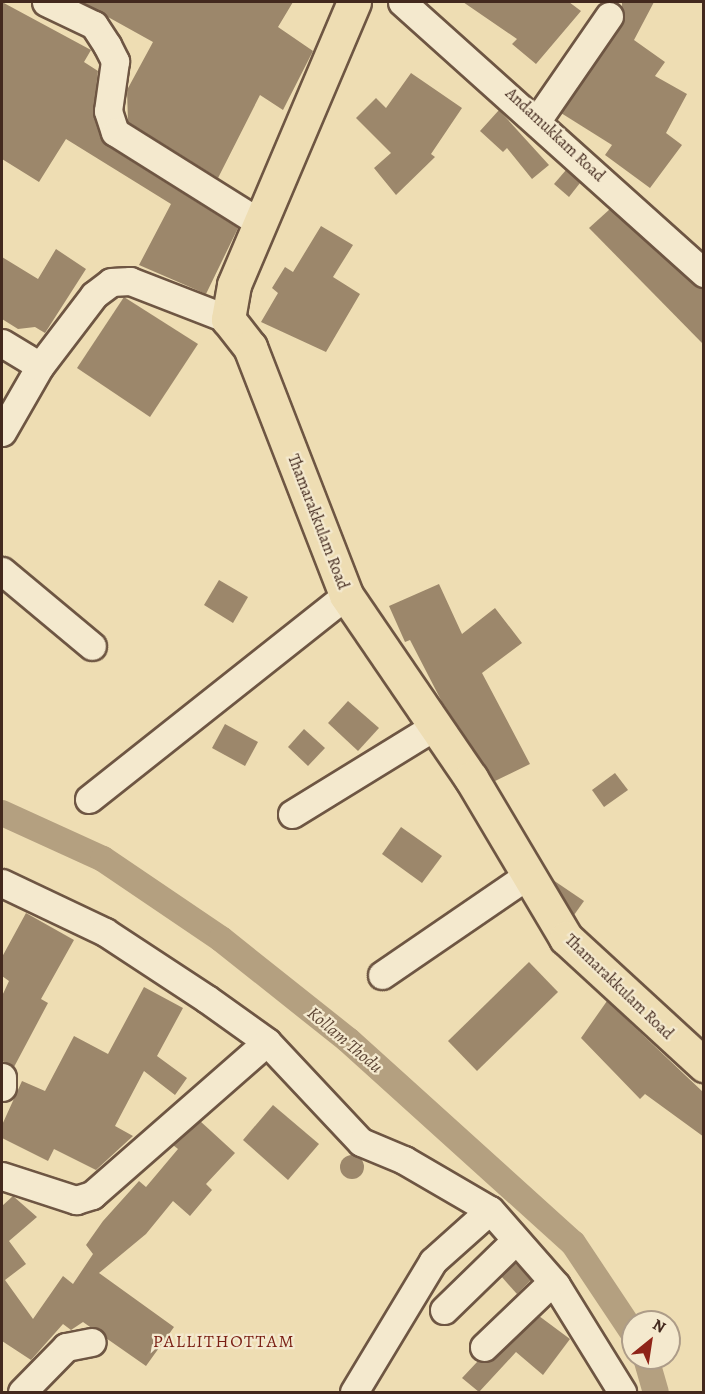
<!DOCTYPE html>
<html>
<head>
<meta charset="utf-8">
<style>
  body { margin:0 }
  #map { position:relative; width:705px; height:1394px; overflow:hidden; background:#eeddb3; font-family:Alegreya,serif }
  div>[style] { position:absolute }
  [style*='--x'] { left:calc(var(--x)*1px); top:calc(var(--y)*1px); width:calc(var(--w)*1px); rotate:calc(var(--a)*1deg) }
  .canal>* { height:26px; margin:-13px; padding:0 13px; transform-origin:13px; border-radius:13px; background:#b4a080 }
  .building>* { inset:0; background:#9c876b }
  .round { border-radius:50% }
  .roads { filter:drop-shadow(2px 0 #6e5643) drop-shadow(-2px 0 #6e5643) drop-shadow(0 2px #6e5643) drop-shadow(0 -2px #6e5643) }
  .minor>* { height:27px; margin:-13.5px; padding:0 13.5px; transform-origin:13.5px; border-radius:13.5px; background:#f4e9ce }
  .major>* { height:33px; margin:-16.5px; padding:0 16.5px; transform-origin:16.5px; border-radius:16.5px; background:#eeddb3 }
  span { translate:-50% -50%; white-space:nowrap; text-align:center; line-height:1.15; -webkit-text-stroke:4.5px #f4e9ce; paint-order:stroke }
  .street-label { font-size:16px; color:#43291e }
  .water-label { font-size:18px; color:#5f4736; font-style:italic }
  .neighbourhood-label { font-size:18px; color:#7a1f14; letter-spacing:1.5px }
  .frame { position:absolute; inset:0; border:3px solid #43291e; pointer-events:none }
  .north { position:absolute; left:621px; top:1310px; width:60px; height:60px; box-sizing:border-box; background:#f4e9ce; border:2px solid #ad9c88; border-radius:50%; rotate:30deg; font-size:16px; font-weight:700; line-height:24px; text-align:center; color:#43291e }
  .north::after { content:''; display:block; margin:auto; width:21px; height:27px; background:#8f2418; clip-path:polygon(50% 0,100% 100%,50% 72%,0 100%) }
</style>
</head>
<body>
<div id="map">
  <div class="canal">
    <div style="--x:2;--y:813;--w:111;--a:24.5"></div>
    <div style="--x:103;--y:859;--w:143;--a:34.1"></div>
    <div style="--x:221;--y:939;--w:162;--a:38.5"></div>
    <div style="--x:348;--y:1040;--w:303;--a:42.1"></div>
    <div style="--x:573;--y:1243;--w:108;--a:56.3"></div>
    <div style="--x:646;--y:1358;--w:35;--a:74"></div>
  </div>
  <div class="building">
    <div style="clip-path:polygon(2px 2px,91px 50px,84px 62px,98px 71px,93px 115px,106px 145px,238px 228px,206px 294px,139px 265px,171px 204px,66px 139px,39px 182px,2px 159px)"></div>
    <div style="clip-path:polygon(81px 2px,293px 2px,278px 27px,313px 51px,283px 110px,260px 95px,218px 178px,128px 122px,127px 90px,153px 42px)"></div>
    <div style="clip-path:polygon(463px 2px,569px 2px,581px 11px,536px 64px,512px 44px,517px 39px)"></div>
    <div style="clip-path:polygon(622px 2px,654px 2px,634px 40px,665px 62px,655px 76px,687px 94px,666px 133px,682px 145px,650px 188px,605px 155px,612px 145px,561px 113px,622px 25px)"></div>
    <div style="clip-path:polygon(411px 73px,462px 108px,431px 154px,435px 157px,396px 195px,374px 168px,391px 153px,356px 118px,376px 98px,386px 108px)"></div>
    <div style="clip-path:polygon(499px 110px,549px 165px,532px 179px,507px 148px,503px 152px,480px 131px)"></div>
    <div style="clip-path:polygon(566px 170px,580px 183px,569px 197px,554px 184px)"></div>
    <div style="clip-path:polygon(610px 209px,704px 288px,704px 345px,589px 228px)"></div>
    <div style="clip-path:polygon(321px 226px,353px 245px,333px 277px,360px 294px,326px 352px,261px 322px,278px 293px,272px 288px,285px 267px,293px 272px)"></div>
    <div style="clip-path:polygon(56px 249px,86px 269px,45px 333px,35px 327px,18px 329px,2px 319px,2px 257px,38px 279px)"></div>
    <div style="clip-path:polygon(124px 297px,198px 344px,150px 417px,77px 368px)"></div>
    <div style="clip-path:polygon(219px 580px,248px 597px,233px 623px,204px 605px)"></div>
    <div style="clip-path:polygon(439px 584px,462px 634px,495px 608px,522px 643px,482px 673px,530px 764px,495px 781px,442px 702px,410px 640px,405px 642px,389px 606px)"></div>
    <div style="clip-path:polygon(348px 701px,379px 728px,358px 751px,328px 723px)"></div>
    <div style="clip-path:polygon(225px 724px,258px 742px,245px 766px,212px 748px)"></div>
    <div style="clip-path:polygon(304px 729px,325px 748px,308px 766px,288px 747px)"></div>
    <div style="clip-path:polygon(615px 773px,628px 790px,604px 807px,592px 790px)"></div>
    <div style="clip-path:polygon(401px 827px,442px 856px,422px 883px,382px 854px)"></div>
    <div style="clip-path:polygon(553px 880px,584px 901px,574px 915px)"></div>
    <div style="clip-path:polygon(26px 913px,74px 940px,41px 999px,48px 1003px,14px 1067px,2px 1061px,2px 996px,9px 981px,2px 976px,2px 957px)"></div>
    <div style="clip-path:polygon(529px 962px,558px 992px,477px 1071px,448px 1041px)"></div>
    <div style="clip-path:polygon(144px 987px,183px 1008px,157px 1056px,187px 1078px,175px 1095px,144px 1071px,115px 1126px,133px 1136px,96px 1170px,54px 1149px,48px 1161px,2px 1138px,2px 1125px,22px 1081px,45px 1091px,74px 1036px,108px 1054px)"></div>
    <div style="clip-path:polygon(607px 1001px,704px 1093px,704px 1137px,645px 1094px,640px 1099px,581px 1038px)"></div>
    <div style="clip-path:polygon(273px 1105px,319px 1144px,288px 1180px,243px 1140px)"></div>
    <div style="clip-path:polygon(200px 1121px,235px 1153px,206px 1184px,212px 1190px,190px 1216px,173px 1201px,146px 1234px,99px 1273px,174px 1327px,146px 1366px,83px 1322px,71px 1330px,63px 1324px,31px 1360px,2px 1341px,2px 1206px,13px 1196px,37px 1217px,9px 1241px,26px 1264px,5px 1280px,33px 1319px,63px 1276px,73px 1284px,93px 1254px,86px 1245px,103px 1221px,139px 1181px,146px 1187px,178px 1149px,173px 1145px)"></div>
    <div class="round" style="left:340px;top:1155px;width:24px;height:24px"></div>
    <div style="clip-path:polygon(515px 1263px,531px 1280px,517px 1294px,501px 1276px)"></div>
    <div style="clip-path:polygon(539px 1316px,570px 1339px,543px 1375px,516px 1352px,479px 1392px,462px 1378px,478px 1361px,495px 1358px)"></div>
  </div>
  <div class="roads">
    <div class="minor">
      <div style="--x:46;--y:2;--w:53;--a:25.6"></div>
      <div style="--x:94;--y:25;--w:24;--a:57"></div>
      <div style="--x:107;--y:45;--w:18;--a:63"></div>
      <div style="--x:115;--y:61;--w:50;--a:98"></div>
      <div style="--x:108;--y:111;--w:22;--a:72"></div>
      <div style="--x:115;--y:132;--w:171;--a:32.1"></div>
      <div style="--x:402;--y:2;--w:406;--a:41.9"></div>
      <div style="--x:538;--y:119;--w:125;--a:-55.4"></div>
      <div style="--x:2;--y:343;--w:44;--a:31.2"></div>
      <div style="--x:2;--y:432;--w:76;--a:-60.1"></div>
      <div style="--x:40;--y:366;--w:89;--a:-52.7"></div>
      <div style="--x:94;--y:295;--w:21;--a:-37"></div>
      <div style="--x:111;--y:282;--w:19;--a:-3"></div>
      <div style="--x:130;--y:281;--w:105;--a:21.2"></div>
      <div style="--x:2;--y:571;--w:117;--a:39.8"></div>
      <div style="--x:89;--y:799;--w:328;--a:-38.4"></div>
      <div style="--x:292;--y:814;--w:168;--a:-31.6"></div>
      <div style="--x:2;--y:883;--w:114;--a:25.4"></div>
      <div style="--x:105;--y:932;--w:122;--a:33.3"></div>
      <div style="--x:207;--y:999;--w:74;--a:35.6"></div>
      <div style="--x:267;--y:1042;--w:137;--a:46.8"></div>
      <div style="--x:361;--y:1142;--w:47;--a:22.7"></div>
      <div style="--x:404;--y:1160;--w:99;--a:30.2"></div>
      <div style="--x:490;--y:1210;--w:100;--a:48.7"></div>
      <div style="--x:556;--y:1285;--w:126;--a:58.3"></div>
      <div style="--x:382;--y:975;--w:177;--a:-34.4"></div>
      <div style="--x:2;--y:1077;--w:10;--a:90"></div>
      <div style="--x:2;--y:1176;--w:78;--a:18"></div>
      <div style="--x:76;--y:1200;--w:17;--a:-17"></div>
      <div style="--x:92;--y:1195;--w:232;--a:-41.2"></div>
      <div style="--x:444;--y:1310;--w:100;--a:-44.2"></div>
      <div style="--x:484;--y:1347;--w:94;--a:-43.7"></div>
      <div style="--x:22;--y:1392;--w:63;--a:-45.6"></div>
      <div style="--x:66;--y:1347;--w:26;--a:-11"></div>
      <div style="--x:354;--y:1392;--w:153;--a:-58.9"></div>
      <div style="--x:433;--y:1261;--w:76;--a:-41.8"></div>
    </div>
    <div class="major">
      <div style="--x:354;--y:2;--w:307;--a:113"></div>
      <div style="--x:234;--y:285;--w:35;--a:100"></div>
      <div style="--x:228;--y:319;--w:36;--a:52"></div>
      <div style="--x:250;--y:347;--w:266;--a:68.8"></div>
      <div style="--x:346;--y:595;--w:222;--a:55.7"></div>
      <div style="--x:471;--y:778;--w:186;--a:59.3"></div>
      <div style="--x:566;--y:938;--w:188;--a:42.6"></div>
    </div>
  </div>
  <div class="street-label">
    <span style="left:555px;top:135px;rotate:43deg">Andamukkam Road</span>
    <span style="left:318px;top:522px;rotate:69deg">Thamarakkulam Road</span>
    <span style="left:619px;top:987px;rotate:44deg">Thamarakkulam Road</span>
  </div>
  <div class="water-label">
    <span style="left:345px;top:1040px;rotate:40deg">Kollam Thodu</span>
  </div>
  <div class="neighbourhood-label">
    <span style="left:224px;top:1341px">PALLITHOTTAM</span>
  </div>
  <div class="frame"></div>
  <div class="north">N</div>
</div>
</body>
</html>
